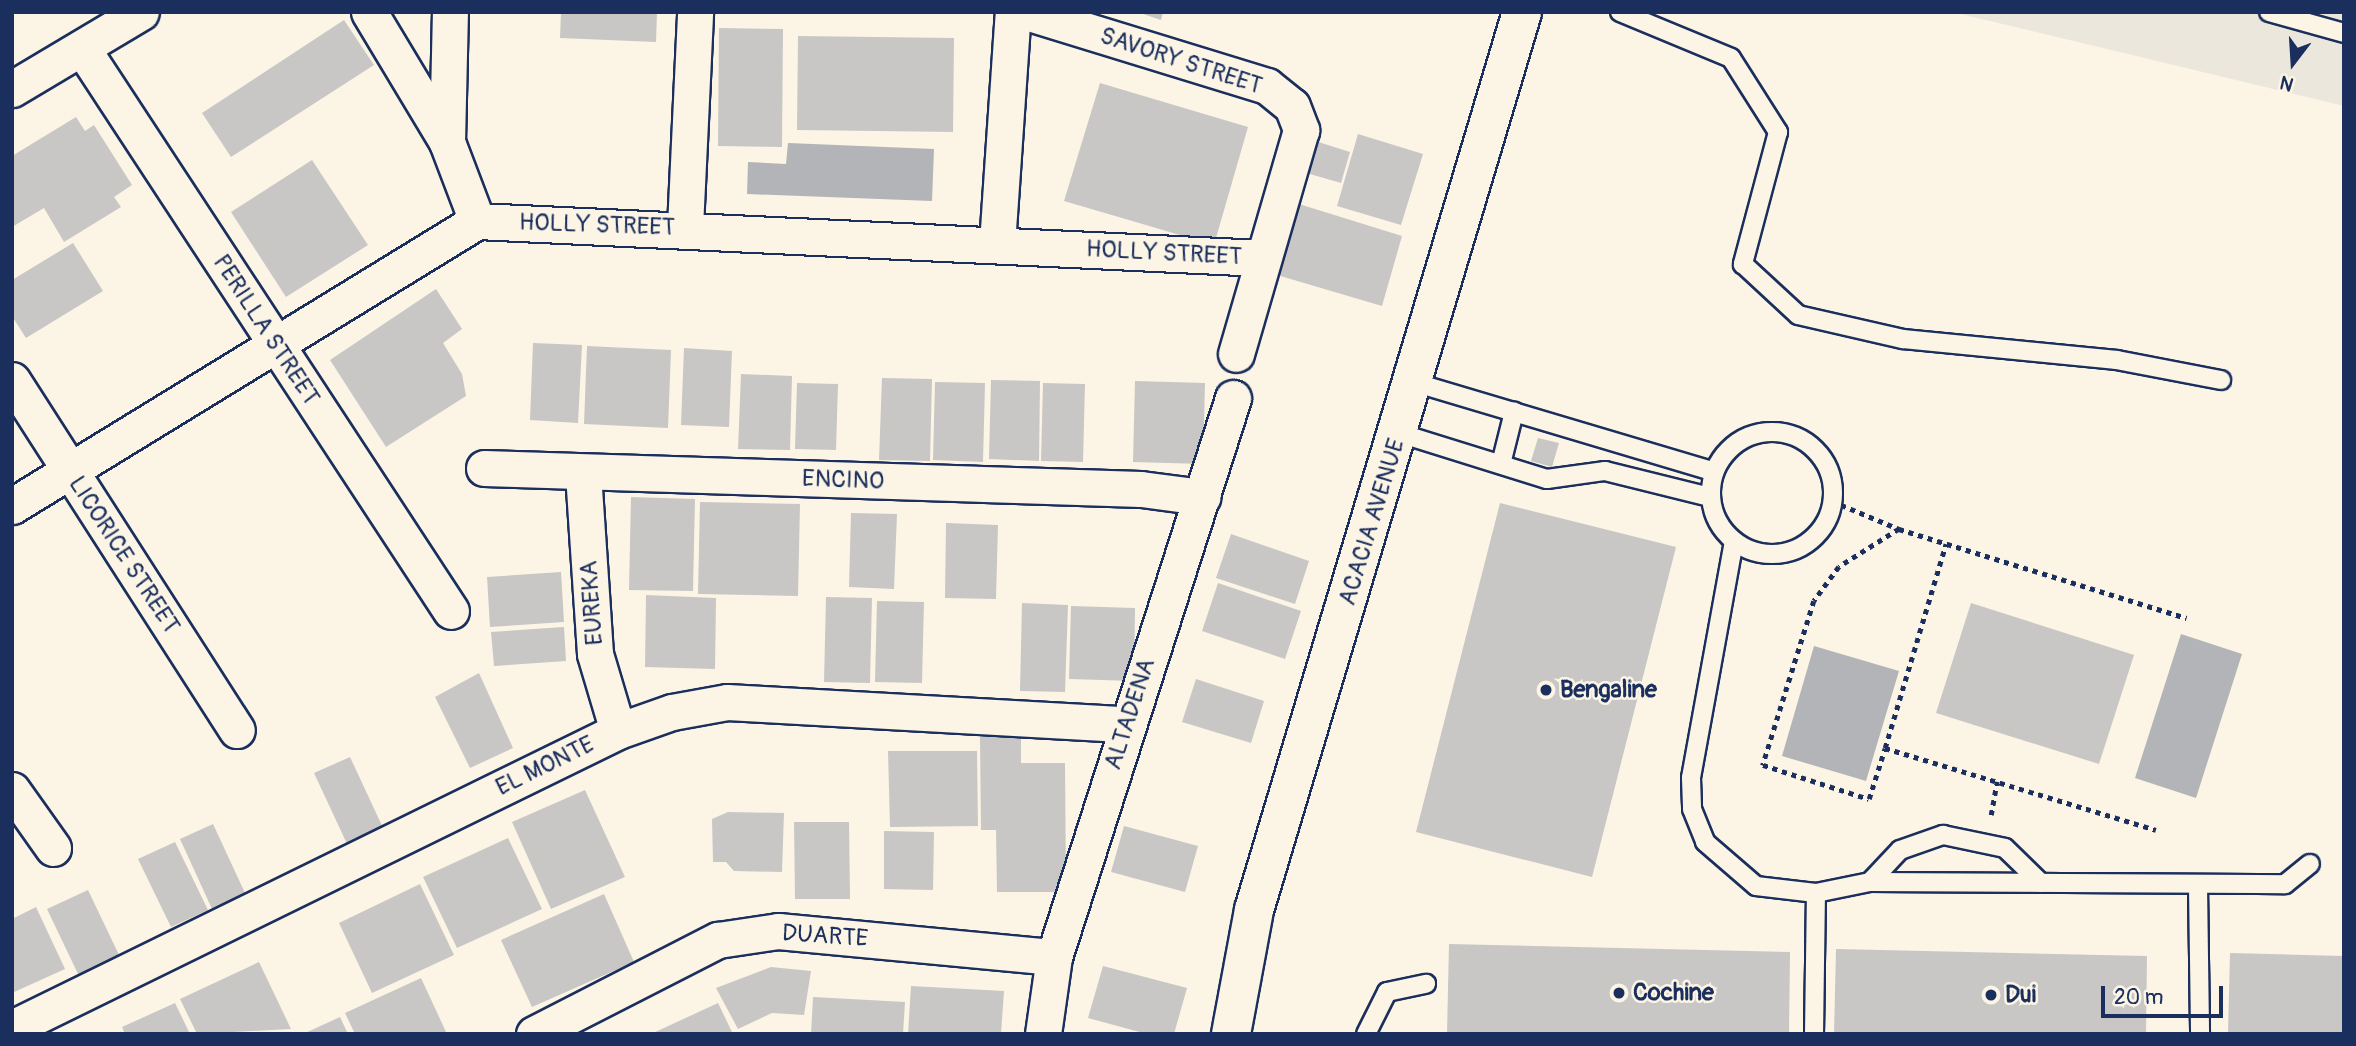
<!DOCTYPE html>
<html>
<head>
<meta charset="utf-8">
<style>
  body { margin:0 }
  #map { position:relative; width:2356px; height:1046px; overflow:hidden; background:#fcf5e5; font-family:Pangolin,sans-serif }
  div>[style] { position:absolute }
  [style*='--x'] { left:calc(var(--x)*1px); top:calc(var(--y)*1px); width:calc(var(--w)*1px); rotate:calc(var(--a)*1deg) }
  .built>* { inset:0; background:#ece7dc }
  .water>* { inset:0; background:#b2b4b8 }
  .building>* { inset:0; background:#c8c7c6 }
  .path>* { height:4.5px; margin-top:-2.25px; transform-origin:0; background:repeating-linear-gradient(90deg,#1b2f5e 0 5px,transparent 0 10px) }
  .roads { filter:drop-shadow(2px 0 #1b2f5e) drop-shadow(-2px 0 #1b2f5e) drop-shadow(0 2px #1b2f5e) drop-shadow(0 -2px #1b2f5e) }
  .service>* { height:18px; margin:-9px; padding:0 9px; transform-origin:9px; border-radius:9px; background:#fcf5e5 }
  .service>.ring { margin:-9px; padding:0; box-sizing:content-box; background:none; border:18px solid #fcf5e5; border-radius:50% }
  .minor>* { height:35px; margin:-17.5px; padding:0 17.5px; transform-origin:17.5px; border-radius:17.5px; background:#fcf5e5 }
  .tertiary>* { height:38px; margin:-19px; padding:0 19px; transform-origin:19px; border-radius:19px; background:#fcf5e5 }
  .dots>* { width:19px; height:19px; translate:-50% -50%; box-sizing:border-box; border:4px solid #fcf5e5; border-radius:50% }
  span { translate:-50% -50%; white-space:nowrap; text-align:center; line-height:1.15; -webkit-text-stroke:5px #fcf5e5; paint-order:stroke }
  .street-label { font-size:24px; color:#1b2f5e }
  .poi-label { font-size:24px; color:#1b2f5e; font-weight:700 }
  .left { translate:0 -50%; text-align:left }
  .frame { position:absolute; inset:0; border:14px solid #1b2f5e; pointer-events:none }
  .north { position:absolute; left:2258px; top:28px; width:70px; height:70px; -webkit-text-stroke:5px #fcf5e5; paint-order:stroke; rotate:197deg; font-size:19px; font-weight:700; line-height:28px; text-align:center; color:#1b2f5e }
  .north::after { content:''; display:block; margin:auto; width:24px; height:32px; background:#1b2f5e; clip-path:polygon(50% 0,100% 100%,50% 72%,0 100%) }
  .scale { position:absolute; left:2101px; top:986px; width:122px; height:32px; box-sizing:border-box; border:4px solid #1b2f5e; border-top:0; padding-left:9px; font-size:21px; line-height:24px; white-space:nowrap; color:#1b2f5e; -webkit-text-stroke:5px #fcf5e5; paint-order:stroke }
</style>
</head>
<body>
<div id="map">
  <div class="built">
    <div style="clip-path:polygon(1954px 12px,2344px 12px,2344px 106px,1969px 16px)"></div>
  </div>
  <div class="water">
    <div style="clip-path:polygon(788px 143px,934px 149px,932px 201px,747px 194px,748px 162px,786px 164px)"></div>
    <div style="clip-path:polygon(2181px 634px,2242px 654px,2196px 798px,2135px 778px)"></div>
    <div style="clip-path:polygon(1814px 646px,1899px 671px,1866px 781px,1782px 756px)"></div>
  </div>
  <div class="building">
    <div style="clip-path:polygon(561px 12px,657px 12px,656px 42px,560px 38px)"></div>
    <div style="clip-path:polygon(1137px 12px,1163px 12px,1161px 20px)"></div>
    <div style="clip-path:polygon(344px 20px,374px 65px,231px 157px,202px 113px)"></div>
    <div style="clip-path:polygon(719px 28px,783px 29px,782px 147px,718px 146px)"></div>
    <div style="clip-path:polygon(798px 36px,954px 38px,953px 132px,797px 130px)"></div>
    <div style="clip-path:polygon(1100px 83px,1248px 127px,1214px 245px,1064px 201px)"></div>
    <div style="clip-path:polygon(76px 117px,85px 131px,94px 125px,132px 185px,114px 197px,121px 207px,64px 242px,44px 208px,12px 227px,12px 156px)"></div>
    <div style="clip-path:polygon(1358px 134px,1423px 154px,1401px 225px,1337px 206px)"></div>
    <div style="clip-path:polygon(1312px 140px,1350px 152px,1341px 183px,1303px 172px)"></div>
    <div style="clip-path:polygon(312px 160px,368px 245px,286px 297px,231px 212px)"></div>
    <div style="clip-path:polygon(1299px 204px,1402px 236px,1382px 306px,1277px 275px)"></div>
    <div style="clip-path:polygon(73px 243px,103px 291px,26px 338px,12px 316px,12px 280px)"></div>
    <div style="clip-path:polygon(436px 289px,462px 329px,443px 343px,462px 374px,466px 396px,386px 447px,330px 360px)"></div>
    <div style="clip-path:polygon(533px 343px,582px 345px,578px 423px,530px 420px)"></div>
    <div style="clip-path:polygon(587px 346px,671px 350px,668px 428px,584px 424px)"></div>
    <div style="clip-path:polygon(684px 348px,732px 351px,729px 427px,681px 425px)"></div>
    <div style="clip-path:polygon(741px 374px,792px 376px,790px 450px,738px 449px)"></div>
    <div style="clip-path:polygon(882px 378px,932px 379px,930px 461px,879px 460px)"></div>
    <div style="clip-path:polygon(991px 380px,1040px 381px,1039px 461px,989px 459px)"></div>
    <div style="clip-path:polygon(1135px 381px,1205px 383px,1203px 464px,1133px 462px)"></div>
    <div style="clip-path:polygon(935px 382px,985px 383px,983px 462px,933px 460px)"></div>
    <div style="clip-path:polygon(797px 383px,838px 384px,836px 450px,795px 449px)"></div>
    <div style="clip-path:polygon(1043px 383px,1085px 384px,1083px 462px,1041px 461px)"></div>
    <div style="clip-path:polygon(1538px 438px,1559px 443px,1552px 467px,1531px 461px)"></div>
    <div style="clip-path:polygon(631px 497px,695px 499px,693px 591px,629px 590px)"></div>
    <div style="clip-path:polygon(700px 502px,800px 504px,798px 596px,698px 594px)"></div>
    <div style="clip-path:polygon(1500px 503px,1676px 547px,1592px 877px,1416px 832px)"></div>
    <div style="clip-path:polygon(851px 513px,897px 514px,894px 589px,849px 587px)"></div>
    <div style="clip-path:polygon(946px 523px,998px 525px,996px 599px,945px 598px)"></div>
    <div style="clip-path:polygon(1231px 534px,1309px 561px,1295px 604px,1216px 578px)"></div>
    <div style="clip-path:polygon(561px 572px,564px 622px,490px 627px,487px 577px)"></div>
    <div style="clip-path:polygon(1218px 583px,1301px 611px,1285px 659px,1202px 631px)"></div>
    <div style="clip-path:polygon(646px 595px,716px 598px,715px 669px,645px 667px)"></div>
    <div style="clip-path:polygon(826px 597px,872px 598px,870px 683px,824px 682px)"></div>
    <div style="clip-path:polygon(877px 601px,924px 602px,922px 683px,875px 682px)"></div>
    <div style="clip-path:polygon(1022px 603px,1068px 605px,1065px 692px,1020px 691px)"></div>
    <div style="clip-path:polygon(1971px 603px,2134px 655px,2099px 764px,1936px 713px)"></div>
    <div style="clip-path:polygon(1071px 606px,1135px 608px,1134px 681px,1069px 679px)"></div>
    <div style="clip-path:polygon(564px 627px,566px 661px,494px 666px,491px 632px)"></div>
    <div style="clip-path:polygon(479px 673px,513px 748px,470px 768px,435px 697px)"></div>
    <div style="clip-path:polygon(1196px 679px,1264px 701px,1251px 743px,1182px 722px)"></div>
    <div style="clip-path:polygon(980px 737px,1021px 737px,1021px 763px,1065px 763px,1066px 892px,997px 892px,996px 830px,981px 830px)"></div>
    <div style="clip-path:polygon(888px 751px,977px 751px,978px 826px,890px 827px)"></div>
    <div style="clip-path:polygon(350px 757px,384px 830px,348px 846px,314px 773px)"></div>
    <div style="clip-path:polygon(585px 790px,625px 877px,551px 909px,512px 822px)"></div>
    <div style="clip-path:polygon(728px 812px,784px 813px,782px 872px,734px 871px,726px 862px,713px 862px,712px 819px)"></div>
    <div style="clip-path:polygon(794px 822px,849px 822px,850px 899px,795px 899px)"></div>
    <div style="clip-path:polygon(213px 824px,245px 893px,212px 909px,180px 839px)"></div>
    <div style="clip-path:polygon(1124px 826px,1198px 846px,1185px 892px,1111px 872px)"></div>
    <div style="clip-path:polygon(884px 831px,934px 832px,933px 890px,884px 889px)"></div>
    <div style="clip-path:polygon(508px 838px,542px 909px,457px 948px,423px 877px)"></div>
    <div style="clip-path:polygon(175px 842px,208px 910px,171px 927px,138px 859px)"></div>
    <div style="clip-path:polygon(420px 884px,454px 955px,372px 993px,339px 923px)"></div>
    <div style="clip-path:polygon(88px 890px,120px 957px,79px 976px,47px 909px)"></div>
    <div style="clip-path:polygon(604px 894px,634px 962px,532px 1007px,501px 940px)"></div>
    <div style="clip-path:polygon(36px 907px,65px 969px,12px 993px,12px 919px)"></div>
    <div style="clip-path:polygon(1449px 944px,1790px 952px,1789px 1034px,1447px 1034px)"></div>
    <div style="clip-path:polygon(1836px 949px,2147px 956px,2146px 1034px,1834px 1034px)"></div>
    <div style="clip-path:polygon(2230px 953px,2344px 956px,2344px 1034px,2228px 1034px)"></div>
    <div style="clip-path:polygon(259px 962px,291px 1029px,197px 1034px,180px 999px)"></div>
    <div style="clip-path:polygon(1103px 966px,1187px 988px,1174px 1034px,1147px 1034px,1088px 1018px)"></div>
    <div style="clip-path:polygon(771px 967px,811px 971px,804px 1015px,772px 1013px,738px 1029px,716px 988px)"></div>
    <div style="clip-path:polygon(421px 978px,447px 1034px,355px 1034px,345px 1013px)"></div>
    <div style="clip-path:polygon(911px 986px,1004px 991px,1001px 1034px,908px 1034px)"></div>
    <div style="clip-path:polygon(813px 997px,905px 1002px,903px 1034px,811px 1034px)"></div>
    <div style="clip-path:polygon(175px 1003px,190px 1034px,125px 1034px,122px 1027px)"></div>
    <div style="clip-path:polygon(718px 1003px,733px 1034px,651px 1034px)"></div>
    <div style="clip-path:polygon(340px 1017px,348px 1034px,303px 1034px)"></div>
  </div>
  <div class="path">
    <div style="--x:1832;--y:501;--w:73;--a:22.7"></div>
    <div style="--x:1899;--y:529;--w:301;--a:17.2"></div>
    <div style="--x:1899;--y:529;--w:71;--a:147.7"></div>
    <div style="--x:1839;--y:567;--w:42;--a:126.3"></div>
    <div style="--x:1814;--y:601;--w:172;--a:107.3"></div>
    <div style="--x:1763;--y:765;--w:111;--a:17.8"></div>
    <div style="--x:1869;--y:799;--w:53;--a:-72.6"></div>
    <div style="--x:1885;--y:748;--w:283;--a:16.8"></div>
    <div style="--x:1885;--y:748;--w:213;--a:-73.4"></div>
    <div style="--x:1991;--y:815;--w:34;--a:-80"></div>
  </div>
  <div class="roads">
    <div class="service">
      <div style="--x:1620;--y:12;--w:120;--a:22.5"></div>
      <div style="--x:1731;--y:58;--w:88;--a:57.6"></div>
      <div style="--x:1778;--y:132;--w:137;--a:104.9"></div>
      <div style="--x:1743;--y:264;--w:75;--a:42.8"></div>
      <div style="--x:1798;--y:315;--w:108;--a:12.9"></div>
      <div style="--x:1903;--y:339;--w:215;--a:5.6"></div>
      <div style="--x:2117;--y:360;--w:106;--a:10.9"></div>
      <div style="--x:2269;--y:12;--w:78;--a:15.6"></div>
      <div style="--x:1413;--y:382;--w:314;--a:16.6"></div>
      <div class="ring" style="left:1711px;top:432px;width:104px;height:104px"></div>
      <div style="--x:1399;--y:433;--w:155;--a:17.3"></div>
      <div style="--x:1547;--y:479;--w:59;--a:-7.9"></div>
      <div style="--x:1605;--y:471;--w:108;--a:13.9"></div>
      <div style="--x:1501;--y:464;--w:54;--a:-76"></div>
      <div style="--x:1734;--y:541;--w:241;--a:100.3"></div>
      <div style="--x:1691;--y:778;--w:31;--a:88"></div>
      <div style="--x:1692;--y:809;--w:35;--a:68"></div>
      <div style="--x:1705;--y:842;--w:67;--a:40.8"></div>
      <div style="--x:1756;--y:886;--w:60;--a:6.7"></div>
      <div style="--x:1816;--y:893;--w:55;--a:-11.5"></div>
      <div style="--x:1870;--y:882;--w:415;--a:0.3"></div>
      <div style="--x:2285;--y:884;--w:32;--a:-39"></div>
      <div style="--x:1870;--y:882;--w:44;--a:-46.8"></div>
      <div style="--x:1900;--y:850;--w:46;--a:-19.2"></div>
      <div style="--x:1943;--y:835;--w:63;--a:11.8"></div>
      <div style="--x:2005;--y:848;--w:50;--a:44.2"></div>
      <div style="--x:2198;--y:886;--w:148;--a:89.2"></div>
      <div style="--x:1366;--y:1034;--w:47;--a:-63.4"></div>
      <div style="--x:1387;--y:992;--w:40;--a:-12"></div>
      <div style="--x:1814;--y:1034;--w:141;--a:-89.2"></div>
    </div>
    <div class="minor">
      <div style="--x:369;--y:12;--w:152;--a:59"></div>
      <div style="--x:447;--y:142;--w:85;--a:69.2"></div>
      <div style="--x:1026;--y:12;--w:252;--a:17.1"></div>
      <div style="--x:1267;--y:86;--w:32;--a:39"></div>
      <div style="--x:1292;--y:106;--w:26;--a:69"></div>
      <div style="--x:1301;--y:130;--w:233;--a:106.2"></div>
      <div style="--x:82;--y:48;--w:673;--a:56.76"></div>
      <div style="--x:12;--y:89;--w:150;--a:-30.8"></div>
      <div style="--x:447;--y:142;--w:130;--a:-88.7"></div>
      <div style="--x:685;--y:227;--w:215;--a:-87.3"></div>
      <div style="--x:997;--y:244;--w:233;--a:-86.1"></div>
      <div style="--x:12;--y:380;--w:416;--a:57.3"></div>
      <div style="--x:484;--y:468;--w:657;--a:1.83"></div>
      <div style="--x:1141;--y:489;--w:62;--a:7.5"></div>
      <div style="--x:583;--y:473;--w:181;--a:86.2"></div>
      <div style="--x:595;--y:654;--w:80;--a:73.4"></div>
      <div style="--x:12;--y:506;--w:545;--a:-31.5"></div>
      <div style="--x:477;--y:221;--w:786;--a:2.7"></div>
      <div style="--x:12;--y:790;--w:71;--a:54.7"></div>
      <div style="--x:12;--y:1028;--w:675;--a:-26.11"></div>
      <div style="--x:618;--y:731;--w:57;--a:-19.4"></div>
      <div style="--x:672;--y:712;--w:56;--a:-10.3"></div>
      <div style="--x:727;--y:702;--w:400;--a:3.2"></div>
      <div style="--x:534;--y:1034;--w:207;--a:-27.1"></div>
      <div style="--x:718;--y:940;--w:61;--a:-8.5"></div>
      <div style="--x:778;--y:931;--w:277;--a:5.4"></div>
      <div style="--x:1043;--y:1034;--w:78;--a:-81.9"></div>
      <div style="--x:1054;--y:957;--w:587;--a:-72.24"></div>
    </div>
    <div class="tertiary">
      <div style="--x:1231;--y:1034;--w:126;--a:-79.5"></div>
      <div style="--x:1254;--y:910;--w:937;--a:-73.38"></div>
    </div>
  </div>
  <div class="dots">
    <div style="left:1546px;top:690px;background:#1b2f5e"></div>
    <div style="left:1619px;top:993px;background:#1b2f5e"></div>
    <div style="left:1991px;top:995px;background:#1b2f5e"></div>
  </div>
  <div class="street-label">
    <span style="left:1181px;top:61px;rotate:18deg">SAVORY STREET</span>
    <span style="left:597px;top:225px;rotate:2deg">HOLLY STREET</span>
    <span style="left:1164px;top:253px;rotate:3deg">HOLLY STREET</span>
    <span style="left:266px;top:330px;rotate:57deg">PERILLA STREET</span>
    <span style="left:843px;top:480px;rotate:2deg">ENCINO</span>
    <span style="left:1372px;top:522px;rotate:-73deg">ACACIA AVENUE</span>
    <span style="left:124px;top:555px;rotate:57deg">LICORICE STREET</span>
    <span style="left:592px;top:603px;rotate:-94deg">EUREKA</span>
    <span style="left:1130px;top:714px;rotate:-72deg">ALTADENA</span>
    <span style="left:545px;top:766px;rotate:-26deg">EL MONTE</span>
    <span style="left:825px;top:936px;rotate:4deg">DUARTE</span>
  </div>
  <div class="poi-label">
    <span class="left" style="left:1560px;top:690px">Bengaline</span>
    <span class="left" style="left:1633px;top:993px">Cochine</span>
    <span class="left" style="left:2005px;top:995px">Dui</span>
  </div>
  <div class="frame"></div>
  <div class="north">N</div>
  <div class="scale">20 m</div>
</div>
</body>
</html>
